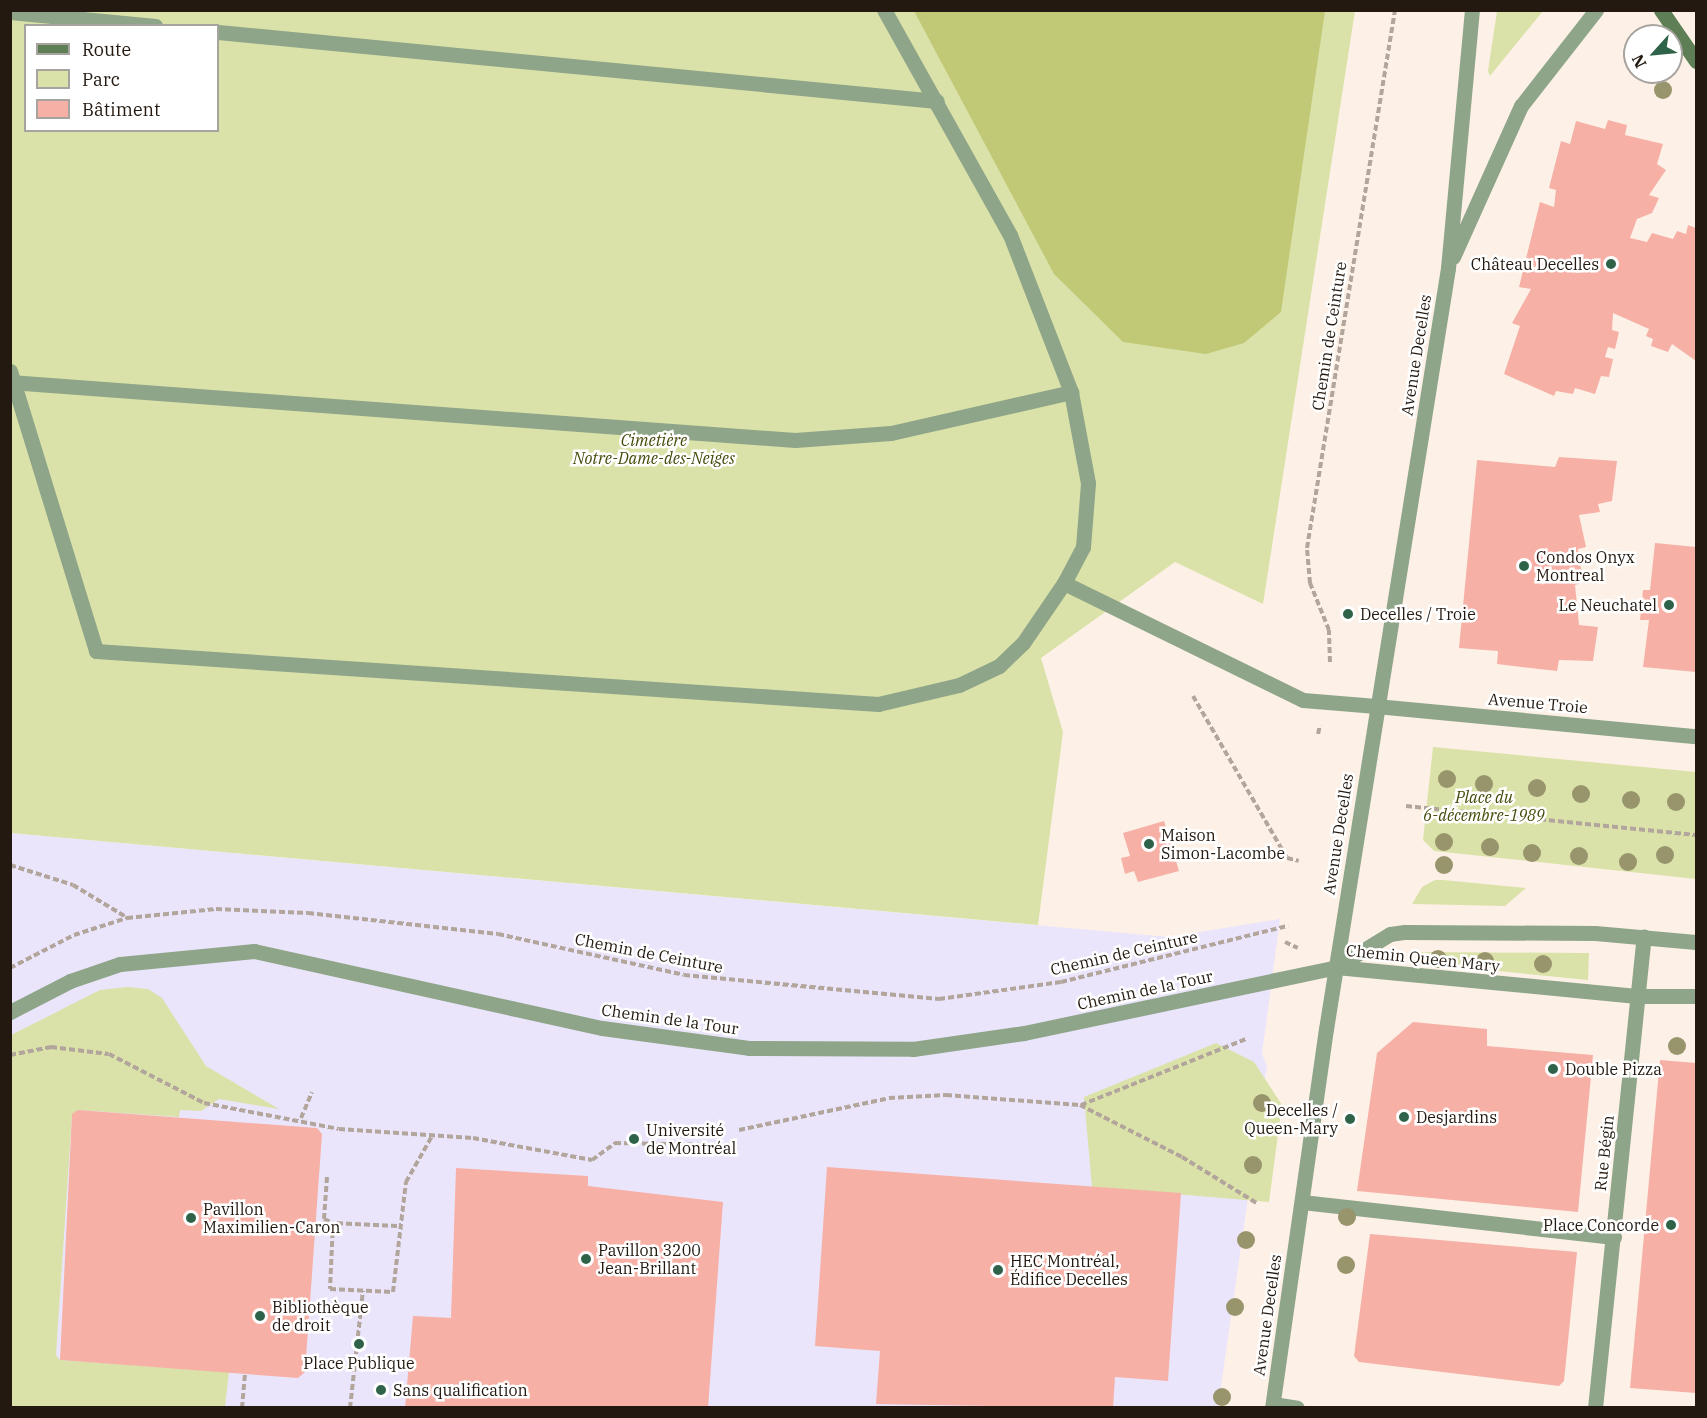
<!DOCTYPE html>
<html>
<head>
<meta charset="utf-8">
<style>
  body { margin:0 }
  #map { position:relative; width:1707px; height:1418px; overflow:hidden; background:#fdf1e7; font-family:"IBM Plex Serif",serif }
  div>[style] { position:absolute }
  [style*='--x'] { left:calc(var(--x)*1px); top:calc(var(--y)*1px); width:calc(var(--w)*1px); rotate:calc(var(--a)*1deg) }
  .education>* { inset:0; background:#ebe5fb }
  .green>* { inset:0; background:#dbe2a9 }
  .forest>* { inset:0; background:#c1c977 }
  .building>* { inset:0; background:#f6b0a6 }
  .path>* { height:4px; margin-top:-2px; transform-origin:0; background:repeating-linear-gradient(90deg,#b1a59c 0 6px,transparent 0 9px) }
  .service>* { height:15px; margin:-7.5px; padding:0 7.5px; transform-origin:7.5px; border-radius:7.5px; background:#8ea589 }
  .minor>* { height:15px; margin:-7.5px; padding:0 7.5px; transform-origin:7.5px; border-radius:7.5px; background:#8ea589 }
  .tertiary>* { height:15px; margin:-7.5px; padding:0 7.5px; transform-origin:7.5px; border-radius:7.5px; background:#8ea589 }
  .secondary>* { height:15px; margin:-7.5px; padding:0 7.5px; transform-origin:7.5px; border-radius:7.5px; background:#5e7e56 }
  .trees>* { width:18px; height:18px; margin:-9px; border-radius:50%; background:#98956d }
  .dots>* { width:16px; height:16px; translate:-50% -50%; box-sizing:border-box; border:3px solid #fff; border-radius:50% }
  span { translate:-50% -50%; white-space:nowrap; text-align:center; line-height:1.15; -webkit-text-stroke:5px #fff; paint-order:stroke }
  .poi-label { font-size:16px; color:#241910 }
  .right { translate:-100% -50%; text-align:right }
  .left { translate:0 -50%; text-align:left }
  .street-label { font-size:16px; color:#241910 }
  .park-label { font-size:16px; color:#454909; font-style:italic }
  .frame { position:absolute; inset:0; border:12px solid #241910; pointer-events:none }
  .legend { position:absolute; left:24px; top:24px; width:195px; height:108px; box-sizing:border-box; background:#fff; border:2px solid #a7a39f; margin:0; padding:8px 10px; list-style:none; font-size:18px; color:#241910 }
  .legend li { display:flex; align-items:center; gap:12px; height:30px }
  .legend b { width:30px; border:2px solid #a7a39f }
  .north { position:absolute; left:1623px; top:24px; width:60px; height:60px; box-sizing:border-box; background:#fff; border:2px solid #a7a39f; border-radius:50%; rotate:243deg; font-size:16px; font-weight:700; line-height:24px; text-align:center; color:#241910 }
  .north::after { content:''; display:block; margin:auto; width:21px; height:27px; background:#2f6349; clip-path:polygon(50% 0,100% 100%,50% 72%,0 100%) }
</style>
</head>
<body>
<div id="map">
  <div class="education">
    <div style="clip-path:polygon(10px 833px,1169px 937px,1280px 919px,1262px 1054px,1267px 1066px,1218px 1407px,11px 1407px)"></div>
  </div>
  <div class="green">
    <div style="clip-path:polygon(evenodd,10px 11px,1355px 11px,1263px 604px,1175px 562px,1041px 658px,1063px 732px,1038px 925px,11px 833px,10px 11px,26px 26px,218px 26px,218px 130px,26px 130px,26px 26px)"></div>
    <div style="clip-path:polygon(1497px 11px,1543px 11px,1490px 76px,1488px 71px)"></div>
    <div style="clip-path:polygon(1433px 747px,1696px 772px,1696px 879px,1434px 851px,1423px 840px)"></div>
    <div style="clip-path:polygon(1435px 880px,1443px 880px,1526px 888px,1505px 906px,1412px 904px,1422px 887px)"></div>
    <div style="clip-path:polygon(1417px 952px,1589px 953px,1588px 980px,1416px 963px)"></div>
    <div style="clip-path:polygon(127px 987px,148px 989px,162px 998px,206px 1066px,279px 1109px,219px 1099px,201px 1111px,180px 1110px,179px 1117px,78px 1110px,72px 1115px,56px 1355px,60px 1360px,229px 1372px,225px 1407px,11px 1407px,11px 1035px,100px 990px)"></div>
    <div style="clip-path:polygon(1216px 1043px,1254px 1062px,1282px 1105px,1269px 1202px,1092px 1187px,1084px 1097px)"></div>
  </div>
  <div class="forest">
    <div style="clip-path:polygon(914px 11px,1325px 11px,1281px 312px,1244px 343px,1206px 354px,1123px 342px,1054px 274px)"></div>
  </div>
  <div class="building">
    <div style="clip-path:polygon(1608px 120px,1627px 125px,1625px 135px,1663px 144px,1657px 164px,1666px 170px,1649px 195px,1659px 198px,1652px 213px,1637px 219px,1630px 238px,1647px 242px,1652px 233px,1673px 239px,1677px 231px,1686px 234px,1688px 225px,1696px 228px,1696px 361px,1672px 344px,1668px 352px,1651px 346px,1653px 339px,1646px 336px,1649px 329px,1613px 313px,1612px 330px,1619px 332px,1615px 349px,1608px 347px,1605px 357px,1613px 359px,1609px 377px,1601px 376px,1595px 394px,1575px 388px,1573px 394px,1556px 391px,1554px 396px,1504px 374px,1520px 326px,1512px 323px,1531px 289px,1519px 287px,1540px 202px,1554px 207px,1556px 190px,1549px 188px,1561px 141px,1570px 144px,1576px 121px,1605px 129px)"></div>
    <div style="clip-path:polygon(1559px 457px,1617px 461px,1612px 501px,1598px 504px,1600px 512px,1579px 515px,1586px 547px,1578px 549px,1583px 582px,1575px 585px,1579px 625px,1598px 627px,1593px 661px,1559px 660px,1557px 671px,1497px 664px,1498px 651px,1459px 648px,1477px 460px,1555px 467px)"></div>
    <div style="clip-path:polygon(1655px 543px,1696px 547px,1696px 672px,1643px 667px,1649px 620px,1640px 620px,1643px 590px,1650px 590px)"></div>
    <div style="clip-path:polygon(1164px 821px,1179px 871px,1138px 882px,1134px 871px,1125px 874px,1121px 858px,1130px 856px,1123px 833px)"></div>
    <div style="clip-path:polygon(1413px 1022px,1487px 1029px,1487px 1046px,1593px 1055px,1578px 1212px,1357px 1191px,1377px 1053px)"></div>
    <div style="clip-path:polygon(1660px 1060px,1696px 1063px,1696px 1393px,1630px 1388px)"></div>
    <div style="clip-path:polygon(78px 1110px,317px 1128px,322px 1134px,305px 1372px,298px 1378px,60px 1360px,72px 1114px)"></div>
    <div style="clip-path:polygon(827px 1167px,1181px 1193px,1168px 1381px,1115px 1377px,1113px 1408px,876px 1404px,880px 1351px,815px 1346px)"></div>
    <div style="clip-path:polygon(456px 1168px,588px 1176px,588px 1186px,723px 1202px,708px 1408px,405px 1408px,413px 1316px,451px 1318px)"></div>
    <div style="clip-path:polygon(1370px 1234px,1577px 1252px,1564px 1381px,1559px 1386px,1359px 1362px,1354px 1356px)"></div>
  </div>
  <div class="path">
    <div style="--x:1330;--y:662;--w:32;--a:-92"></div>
    <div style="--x:1329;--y:630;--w:51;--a:-112"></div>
    <div style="--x:1310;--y:583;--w:35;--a:-95"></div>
    <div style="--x:1307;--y:548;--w:545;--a:-80.71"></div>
    <div style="--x:1193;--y:696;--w:187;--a:59.9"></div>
    <div style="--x:1287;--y:858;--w:12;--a:14"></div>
    <div style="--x:1318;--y:734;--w:9;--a:-77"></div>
    <div style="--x:1406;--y:806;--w:291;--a:5.7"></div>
    <div style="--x:10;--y:865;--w:66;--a:17.6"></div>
    <div style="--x:73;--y:885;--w:62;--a:31.1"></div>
    <div style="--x:1285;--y:942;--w:14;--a:25"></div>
    <div style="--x:10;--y:968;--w:72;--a:-27.3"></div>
    <div style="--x:74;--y:935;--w:56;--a:-17.8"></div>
    <div style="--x:127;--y:918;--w:89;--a:-5.8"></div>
    <div style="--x:216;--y:909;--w:92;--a:2.5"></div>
    <div style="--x:308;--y:913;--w:191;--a:6.3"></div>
    <div style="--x:498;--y:934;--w:190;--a:12.4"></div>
    <div style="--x:684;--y:975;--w:256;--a:5.4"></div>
    <div style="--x:939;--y:999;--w:123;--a:-7.9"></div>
    <div style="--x:1061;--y:982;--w:234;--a:-13.9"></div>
    <div style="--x:10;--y:1055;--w:42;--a:-11"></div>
    <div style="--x:51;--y:1047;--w:58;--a:6.9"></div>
    <div style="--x:109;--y:1054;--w:107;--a:27.3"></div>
    <div style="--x:204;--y:1103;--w:137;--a:10.9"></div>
    <div style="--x:339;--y:1129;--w:134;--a:3.8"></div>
    <div style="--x:473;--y:1138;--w:121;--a:10.5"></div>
    <div style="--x:592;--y:1160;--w:29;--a:-36"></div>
    <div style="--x:615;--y:1143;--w:101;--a:1.1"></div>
    <div style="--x:1081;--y:1105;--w:178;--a:-21.8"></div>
    <div style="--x:301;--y:1118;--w:28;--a:-67"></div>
    <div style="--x:739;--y:1130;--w:153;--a:-12"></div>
    <div style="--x:889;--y:1098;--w:57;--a:-3"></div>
    <div style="--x:946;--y:1095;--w:134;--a:4.3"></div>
    <div style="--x:1080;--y:1105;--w:114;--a:27"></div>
    <div style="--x:1182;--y:1157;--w:89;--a:31.7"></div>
    <div style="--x:327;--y:1177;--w:42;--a:94.1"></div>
    <div style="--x:324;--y:1219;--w:10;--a:24"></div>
    <div style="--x:397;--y:1226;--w:64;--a:-177.3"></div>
    <div style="--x:333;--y:1223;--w:66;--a:92.6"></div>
    <div style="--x:330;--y:1289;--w:63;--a:2.7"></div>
    <div style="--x:393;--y:1292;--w:111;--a:-83.3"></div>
    <div style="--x:406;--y:1182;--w:53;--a:-60.5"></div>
    <div style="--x:242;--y:1408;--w:34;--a:-85"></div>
    <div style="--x:350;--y:1408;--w:118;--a:-83.7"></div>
  </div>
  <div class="service">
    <div style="--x:10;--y:12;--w:146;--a:5.5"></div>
    <div style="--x:218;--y:32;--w:722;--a:5.48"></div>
    <div style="--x:10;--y:371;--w:293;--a:72.9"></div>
    <div style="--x:96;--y:651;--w:784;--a:3.88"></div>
    <div style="--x:878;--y:704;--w:83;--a:-13.2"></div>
    <div style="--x:959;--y:685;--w:44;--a:-25.4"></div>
    <div style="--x:999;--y:666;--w:33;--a:-44"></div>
    <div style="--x:1023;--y:643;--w:73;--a:-55.7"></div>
    <div style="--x:1064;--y:583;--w:41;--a:-62.2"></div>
    <div style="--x:1083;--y:547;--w:64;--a:-85.5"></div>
    <div style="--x:1088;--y:483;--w:93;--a:-100.6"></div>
    <div style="--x:1071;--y:392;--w:168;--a:-111.2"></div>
    <div style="--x:1010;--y:235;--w:258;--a:-119.2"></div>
    <div style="--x:10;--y:382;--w:787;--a:4.23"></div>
    <div style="--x:795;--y:440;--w:96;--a:-4.2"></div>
    <div style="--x:891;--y:433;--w:185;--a:-12.8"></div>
    <div style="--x:1064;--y:583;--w:266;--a:26.1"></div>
    <div style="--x:1303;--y:700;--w:73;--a:4.7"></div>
    <div style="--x:10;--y:1012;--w:68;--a:-27.3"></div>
    <div style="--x:70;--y:981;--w:53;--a:-18.8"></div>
    <div style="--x:120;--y:964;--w:135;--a:-5.5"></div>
    <div style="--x:254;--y:951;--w:356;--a:12.5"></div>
    <div style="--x:602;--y:1028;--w:148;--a:7.7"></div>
    <div style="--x:749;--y:1048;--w:164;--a:0.3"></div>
    <div style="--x:913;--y:1049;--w:112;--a:-8.2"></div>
    <div style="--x:1024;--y:1033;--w:319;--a:-11.9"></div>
    <div style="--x:1302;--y:1202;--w:314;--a:6.4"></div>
  </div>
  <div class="minor">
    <div style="--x:1376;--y:706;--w:321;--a:5.4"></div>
    <div style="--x:1273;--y:1404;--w:24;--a:9"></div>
    <div style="--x:1595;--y:1408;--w:474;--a:-84.1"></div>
  </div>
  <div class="tertiary">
    <div style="--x:1453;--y:257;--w:166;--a:-65.8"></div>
    <div style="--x:1521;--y:106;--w:122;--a:-52"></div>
    <div style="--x:1336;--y:967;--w:63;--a:-31.4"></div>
    <div style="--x:1390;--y:934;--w:15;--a:-8"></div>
    <div style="--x:1405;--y:932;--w:190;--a:0.3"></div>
    <div style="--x:1595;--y:933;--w:101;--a:5.1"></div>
    <div style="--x:1336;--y:967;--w:302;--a:5.5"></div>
    <div style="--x:1637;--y:996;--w:59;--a:0"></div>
    <div style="--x:1272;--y:1408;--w:383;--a:-81.9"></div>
    <div style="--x:1326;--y:1029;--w:771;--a:-80.89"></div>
    <div style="--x:1448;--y:268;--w:259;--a:-84.7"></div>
  </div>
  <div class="secondary">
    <div style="--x:1661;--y:10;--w:62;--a:55.5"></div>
  </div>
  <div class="trees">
    <div style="left:1663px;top:90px"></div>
    <div style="left:1447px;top:779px"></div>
    <div style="left:1484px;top:784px"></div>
    <div style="left:1537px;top:788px"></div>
    <div style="left:1581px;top:794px"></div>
    <div style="left:1631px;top:800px"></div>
    <div style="left:1676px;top:802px"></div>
    <div style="left:1444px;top:842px"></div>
    <div style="left:1490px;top:847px"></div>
    <div style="left:1532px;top:853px"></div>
    <div style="left:1665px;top:855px"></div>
    <div style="left:1579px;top:856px"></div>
    <div style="left:1628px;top:862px"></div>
    <div style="left:1444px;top:865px"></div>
    <div style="left:1438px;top:959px"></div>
    <div style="left:1485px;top:961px"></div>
    <div style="left:1543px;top:964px"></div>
    <div style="left:1677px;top:1046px"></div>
    <div style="left:1262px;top:1103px"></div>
    <div style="left:1253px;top:1165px"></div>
    <div style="left:1347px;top:1217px"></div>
    <div style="left:1246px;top:1240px"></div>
    <div style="left:1346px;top:1265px"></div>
    <div style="left:1235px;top:1307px"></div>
    <div style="left:1222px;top:1397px"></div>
  </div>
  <div class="dots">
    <div style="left:1611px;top:264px;background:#2f6349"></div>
    <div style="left:1524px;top:566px;background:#2f6349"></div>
    <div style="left:1669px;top:605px;background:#2f6349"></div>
    <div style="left:1348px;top:614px;background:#2f6349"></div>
    <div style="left:1149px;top:844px;background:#2f6349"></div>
    <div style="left:1553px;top:1069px;background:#2f6349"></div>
    <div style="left:1404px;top:1117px;background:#2f6349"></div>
    <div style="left:1350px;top:1119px;background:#2f6349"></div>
    <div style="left:634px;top:1139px;background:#2f6349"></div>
    <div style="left:191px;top:1218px;background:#2f6349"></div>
    <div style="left:1671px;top:1225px;background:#2f6349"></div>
    <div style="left:586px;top:1259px;background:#2f6349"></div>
    <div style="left:998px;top:1270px;background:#2f6349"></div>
    <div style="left:260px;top:1316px;background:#2f6349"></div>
    <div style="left:359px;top:1344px;background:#2f6349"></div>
    <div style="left:381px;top:1390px;background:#2f6349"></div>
  </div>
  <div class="poi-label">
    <span class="right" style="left:1599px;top:264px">Château Decelles</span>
    <span class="left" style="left:1536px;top:566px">Condos Onyx<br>Montreal</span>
    <span class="right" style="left:1657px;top:605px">Le Neuchatel</span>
    <span class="left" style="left:1360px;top:614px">Decelles / Troie</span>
    <span class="left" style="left:1161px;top:844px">Maison<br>Simon-Lacombe</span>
    <span class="left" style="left:1565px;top:1069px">Double Pizza</span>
    <span class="right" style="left:1338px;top:1119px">Decelles /<br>Queen-Mary</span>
    <span class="left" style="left:1416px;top:1117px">Desjardins</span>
    <span class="left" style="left:646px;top:1139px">Université<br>de Montréal</span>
    <span class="left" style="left:203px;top:1218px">Pavillon<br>Maximilien-Caron</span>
    <span class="right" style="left:1659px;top:1225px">Place Concorde</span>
    <span class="left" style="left:598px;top:1259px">Pavillon 3200<br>Jean-Brillant</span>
    <span class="left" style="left:1010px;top:1270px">HEC Montréal,<br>Édifice Decelles</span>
    <span class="left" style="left:272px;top:1316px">Bibliothèque<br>de droit</span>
    <span style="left:359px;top:1363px">Place Publique</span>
    <span class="left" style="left:393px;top:1390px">Sans qualification</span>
  </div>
  <div class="street-label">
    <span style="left:1329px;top:336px;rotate:-81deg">Chemin de Ceinture</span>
    <span style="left:1416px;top:355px;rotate:-81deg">Avenue Decelles</span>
    <span style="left:1538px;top:703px;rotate:5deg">Avenue Troie</span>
    <span style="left:1338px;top:834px;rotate:-81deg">Avenue Decelles</span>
    <span style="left:649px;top:953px;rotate:11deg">Chemin de Ceinture</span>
    <span style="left:1124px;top:953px;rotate:-13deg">Chemin de Ceinture</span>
    <span style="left:1423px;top:958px;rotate:6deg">Chemin Queen Mary</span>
    <span style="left:1145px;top:990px;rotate:-12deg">Chemin de la Tour</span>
    <span style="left:670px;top:1019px;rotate:8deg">Chemin de la Tour</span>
    <span style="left:1604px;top:1153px;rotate:-84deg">Rue Bégin</span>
    <span style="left:1267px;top:1315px;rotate:-82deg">Avenue Decelles</span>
  </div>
  <div class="park-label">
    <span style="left:654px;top:449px">Cimetière<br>Notre-Dame-des-Neiges</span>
    <span style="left:1484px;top:806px">Place du<br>6-décembre-1989</span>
  </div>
  <div class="frame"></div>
  <ul class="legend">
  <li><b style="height:8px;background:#5e7e56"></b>Route</li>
  <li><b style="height:16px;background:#dbe2a9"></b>Parc</li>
  <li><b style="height:16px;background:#f6b0a6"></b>Bâtiment</li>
  </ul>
  <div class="north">N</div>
</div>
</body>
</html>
